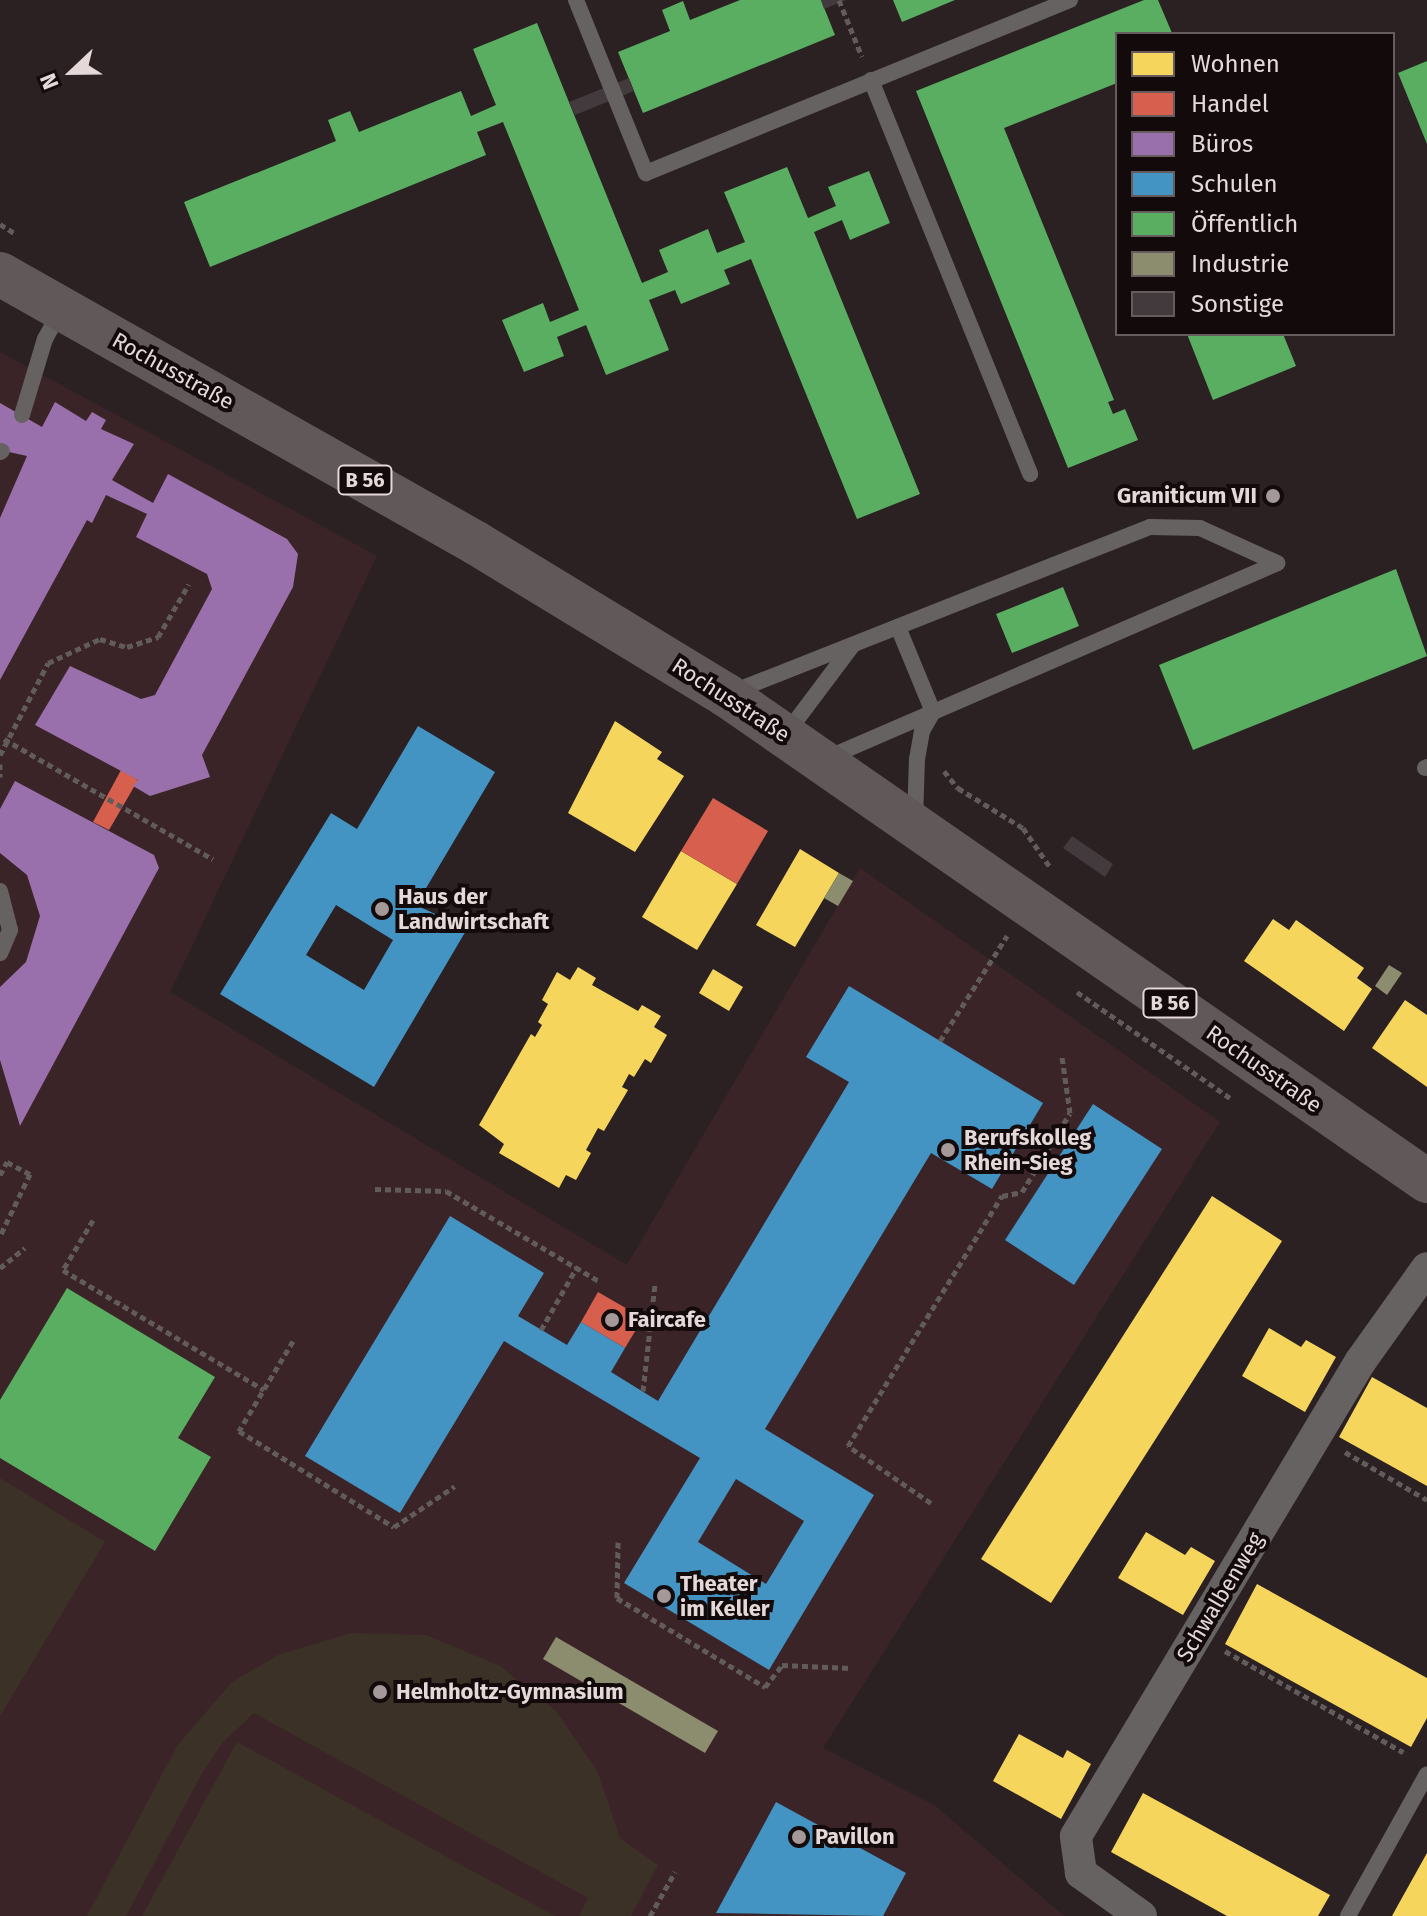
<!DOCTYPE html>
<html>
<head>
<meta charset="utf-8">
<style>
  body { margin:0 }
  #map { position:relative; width:1427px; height:1916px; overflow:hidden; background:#2b2123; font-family:"Fira Sans",sans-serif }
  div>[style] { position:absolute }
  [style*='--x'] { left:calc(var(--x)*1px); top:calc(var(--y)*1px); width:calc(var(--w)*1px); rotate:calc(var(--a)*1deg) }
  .built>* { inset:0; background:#3b2428 }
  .green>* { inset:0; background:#3c3126 }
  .homes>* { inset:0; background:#f6d55c }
  .shops>* { inset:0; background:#d6604d }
  .offices>* { inset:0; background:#9970ab }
  .schools>* { inset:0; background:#4393c3 }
  .public>* { inset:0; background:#5aae61 }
  .industry>* { inset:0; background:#8c8c6e }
  .building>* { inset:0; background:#433a3e }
  .path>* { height:5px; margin-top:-2.5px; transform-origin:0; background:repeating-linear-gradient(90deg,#615b5a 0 6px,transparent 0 10px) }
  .lane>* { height:16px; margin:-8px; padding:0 8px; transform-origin:8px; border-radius:8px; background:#666261 }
  .street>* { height:32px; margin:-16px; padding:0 16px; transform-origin:16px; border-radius:16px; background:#666261 }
  .primary>* { height:44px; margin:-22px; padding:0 22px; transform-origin:22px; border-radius:22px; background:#605859 }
  .dots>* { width:22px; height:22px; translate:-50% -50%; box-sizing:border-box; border:4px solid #120a0b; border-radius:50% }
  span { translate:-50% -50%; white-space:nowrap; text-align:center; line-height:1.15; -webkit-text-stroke:8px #120a0b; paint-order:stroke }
  .shield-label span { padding:2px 6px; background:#120a0b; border:2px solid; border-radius:6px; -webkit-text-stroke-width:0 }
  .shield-label { font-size:20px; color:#e5d8d9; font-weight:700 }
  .street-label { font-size:22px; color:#e5d8d9 }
  .poi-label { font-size:22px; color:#e5d8d9; font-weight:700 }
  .right { translate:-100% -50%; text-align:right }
  .left { translate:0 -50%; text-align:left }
  .legend { position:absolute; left:1115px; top:32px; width:280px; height:304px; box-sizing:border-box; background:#120a0b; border:2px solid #665c5d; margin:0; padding:10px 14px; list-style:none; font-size:24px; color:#e5d8d9 }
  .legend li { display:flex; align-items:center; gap:16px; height:40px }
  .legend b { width:40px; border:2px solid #665c5d }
  .north { position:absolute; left:32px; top:32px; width:80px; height:80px; -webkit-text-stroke:6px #120a0b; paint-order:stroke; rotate:248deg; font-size:22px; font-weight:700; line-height:32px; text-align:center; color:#e5d8d9 }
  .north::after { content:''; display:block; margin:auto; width:28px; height:36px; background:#e5d8d9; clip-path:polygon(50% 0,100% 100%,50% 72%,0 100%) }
</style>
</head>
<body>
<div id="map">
  <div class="built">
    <div style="clip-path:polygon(0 352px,377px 556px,170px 992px,627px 1265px,860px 868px,1220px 1122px,823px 1748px,934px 1805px,1064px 1916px,0 1916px)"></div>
  </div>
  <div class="green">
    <div style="clip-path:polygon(0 1478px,105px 1542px,0 1716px)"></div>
    <div style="clip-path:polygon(351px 1633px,426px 1635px,500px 1666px,555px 1710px,597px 1770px,620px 1838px,658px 1865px,631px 1916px,579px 1916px,588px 1898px,254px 1713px,223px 1742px,201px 1775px,126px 1916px,87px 1916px,177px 1746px,231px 1683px,278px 1655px)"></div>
    <div style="clip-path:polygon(237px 1742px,555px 1916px,142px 1916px)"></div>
  </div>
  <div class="homes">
    <div style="clip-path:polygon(615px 721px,662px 752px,657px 759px,684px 776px,635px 852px,568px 813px)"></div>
    <div style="clip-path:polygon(800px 849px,839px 873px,795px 947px,756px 925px)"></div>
    <div style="clip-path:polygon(681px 851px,737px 884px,697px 950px,642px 917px)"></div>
    <div style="clip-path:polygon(1273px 919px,1289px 930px,1296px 920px,1364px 968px,1357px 978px,1372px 989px,1344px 1031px,1244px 961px)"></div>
    <div style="clip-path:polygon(578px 967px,596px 978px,592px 985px,638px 1011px,642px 1005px,661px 1016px,654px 1027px,667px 1035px,651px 1063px,645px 1059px,634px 1077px,629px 1074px,622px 1087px,628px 1090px,604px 1131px,598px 1128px,586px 1150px,591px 1153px,576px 1180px,566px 1175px,559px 1188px,499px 1153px,504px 1144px,479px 1125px,531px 1034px,535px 1037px,542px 1025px,538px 1022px,548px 1004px,542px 1000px,557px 972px,570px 980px)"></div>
    <div style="clip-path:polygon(713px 969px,743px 987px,729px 1011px,699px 993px)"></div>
    <div style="clip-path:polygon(1405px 1000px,1427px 1015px,1427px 1087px,1372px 1048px)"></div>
    <div style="clip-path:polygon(1212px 1196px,1282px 1241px,1051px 1603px,981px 1559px)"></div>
    <div style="clip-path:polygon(1269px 1328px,1301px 1347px,1306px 1340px,1336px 1357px,1305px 1412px,1242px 1376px)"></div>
    <div style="clip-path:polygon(1372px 1377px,1427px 1408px,1427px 1486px,1339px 1437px)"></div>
    <div style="clip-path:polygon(1146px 1532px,1185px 1555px,1191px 1547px,1215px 1561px,1183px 1615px,1118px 1578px)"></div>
    <div style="clip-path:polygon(1257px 1584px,1427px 1678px,1427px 1718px,1411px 1747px,1225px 1644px)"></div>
    <div style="clip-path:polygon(1019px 1734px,1063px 1758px,1067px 1750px,1091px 1764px,1061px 1819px,993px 1781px)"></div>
    <div style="clip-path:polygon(1143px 1793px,1330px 1895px,1318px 1916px,1227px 1916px,1111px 1852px)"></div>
    <div style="clip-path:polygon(1427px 1853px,1427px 1916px,1392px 1916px,1398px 1905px)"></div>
  </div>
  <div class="shops">
    <div style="clip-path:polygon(121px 770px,138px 780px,109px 830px,93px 822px)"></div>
    <div style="clip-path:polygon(713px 798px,768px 831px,737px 884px,681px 851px)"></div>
    <div style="clip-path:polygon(598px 1292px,643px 1318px,625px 1348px,581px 1322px)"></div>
  </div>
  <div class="offices">
    <div style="clip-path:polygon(55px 402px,86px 421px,92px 412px,106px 420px,101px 429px,134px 444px,112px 480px,153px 503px,168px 474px,287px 539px,298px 554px,293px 587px,202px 755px,210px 777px,150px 796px,133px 786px,138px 780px,35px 725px,70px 666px,141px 699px,155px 695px,212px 589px,207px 574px,136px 537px,147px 514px,106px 495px,92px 523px,87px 520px,0 680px,0 518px,27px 456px,0 450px,0 403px,42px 427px)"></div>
    <div style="clip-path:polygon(15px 781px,154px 855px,159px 868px,20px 1126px,0 1060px,0 987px,26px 962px,40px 916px,27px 875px,0 853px,0 809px)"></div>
  </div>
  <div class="schools">
    <div style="clip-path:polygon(evenodd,418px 726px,495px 772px,416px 905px,467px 929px,374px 1087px,220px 994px,331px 813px,357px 829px,418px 726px,336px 905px,393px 940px,364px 990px,306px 955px,336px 905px)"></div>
    <div style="clip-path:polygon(evenodd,849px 986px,1043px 1103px,992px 1189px,931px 1153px,765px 1429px,874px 1495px,769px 1670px,624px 1583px,700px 1458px,504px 1341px,400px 1513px,305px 1456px,450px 1216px,544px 1273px,518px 1316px,567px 1345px,581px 1322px,625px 1348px,611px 1372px,658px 1401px,849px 1082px,806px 1057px,849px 986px,736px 1479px,804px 1521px,766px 1584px,698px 1542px,736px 1479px)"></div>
    <div style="clip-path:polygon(1093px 1104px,1162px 1149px,1074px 1285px,1005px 1240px)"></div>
    <div style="clip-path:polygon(776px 1802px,906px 1873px,883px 1916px,716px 1913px)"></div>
  </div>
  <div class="public">
    <div style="clip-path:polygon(740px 0,821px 0,835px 35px,643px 113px,618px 52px,670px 31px,662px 10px,683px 1px,690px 20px)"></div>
    <div style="clip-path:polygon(893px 0,955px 0,902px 22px)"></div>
    <div style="clip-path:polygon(1144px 0,1158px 0,1172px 33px,1117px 34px,1117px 83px,1004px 128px,1114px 400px,1108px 402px,1113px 414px,1125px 409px,1138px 440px,1068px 468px,916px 91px)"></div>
    <div style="clip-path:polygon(537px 23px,642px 283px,668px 272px,659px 250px,708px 229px,717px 253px,745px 242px,724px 192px,787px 167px,808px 218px,836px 206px,828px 187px,869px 171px,890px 223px,850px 240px,842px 220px,814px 232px,920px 494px,857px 519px,751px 259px,724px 270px,730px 284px,681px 304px,675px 290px,649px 300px,669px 350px,606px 375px,586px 325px,557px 337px,564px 356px,524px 372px,502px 320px,543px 303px,550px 322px,579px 310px,503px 122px,477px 132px,486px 155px,210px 267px,184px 202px,336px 141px,328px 120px,350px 111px,359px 132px,461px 91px,471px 116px,496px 105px,473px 49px)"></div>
    <div style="clip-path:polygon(1427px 61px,1427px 144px,1398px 73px)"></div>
    <div style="clip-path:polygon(1187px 334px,1283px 334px,1296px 366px,1213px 400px)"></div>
    <div style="clip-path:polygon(1396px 569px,1427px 656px,1193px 750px,1159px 665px)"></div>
    <div style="clip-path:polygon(1063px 587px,1079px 626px,1012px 653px,996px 614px)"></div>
    <div style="clip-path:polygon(67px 1288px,215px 1377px,178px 1438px,211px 1457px,155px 1551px,0 1458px,0 1400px)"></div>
  </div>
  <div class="industry">
    <div style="clip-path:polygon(839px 873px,853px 881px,838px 906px,824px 898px)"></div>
    <div style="clip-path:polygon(1389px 965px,1402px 973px,1387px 995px,1375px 986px)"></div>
    <div style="clip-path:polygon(556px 1637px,718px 1731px,705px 1753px,543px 1659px)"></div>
  </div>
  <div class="building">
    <div style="clip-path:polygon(821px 0,846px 0,824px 9px)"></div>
    <div style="clip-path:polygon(629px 78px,634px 91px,575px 115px,569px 102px)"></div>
    <div style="clip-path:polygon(1072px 836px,1113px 864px,1105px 877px,1063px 848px)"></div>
  </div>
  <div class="path">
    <div style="--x:839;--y:0;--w:61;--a:68"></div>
    <div style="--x:0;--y:224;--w:19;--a:32"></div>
    <div style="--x:4;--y:739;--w:241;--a:29.9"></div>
    <div style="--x:0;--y:755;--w:104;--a:-62.4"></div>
    <div style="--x:48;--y:663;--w:57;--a:-24.8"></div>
    <div style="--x:100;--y:639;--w:28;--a:17"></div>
    <div style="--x:127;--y:647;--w:33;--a:-18"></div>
    <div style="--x:158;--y:637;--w:61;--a:-59.7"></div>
    <div style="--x:0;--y:764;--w:13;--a:90"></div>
    <div style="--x:944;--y:771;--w:22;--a:51"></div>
    <div style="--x:958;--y:788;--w:76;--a:31.6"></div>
    <div style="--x:1023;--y:828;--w:47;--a:55.3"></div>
    <div style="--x:1077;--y:992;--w:186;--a:34.7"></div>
    <div style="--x:940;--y:1041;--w:125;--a:-57.5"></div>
    <div style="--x:0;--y:1175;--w:15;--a:-62"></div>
    <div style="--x:7;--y:1162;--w:26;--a:28"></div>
    <div style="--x:30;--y:1174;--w:69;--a:115.8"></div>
    <div style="--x:375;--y:1189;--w:71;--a:1.6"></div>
    <div style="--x:446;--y:1191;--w:178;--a:30.5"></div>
    <div style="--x:93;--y:1220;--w:58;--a:121"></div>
    <div style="--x:63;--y:1270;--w:234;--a:30.8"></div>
    <div style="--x:0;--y:1268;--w:32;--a:-39"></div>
    <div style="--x:541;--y:1330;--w:73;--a:-60.3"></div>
    <div style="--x:293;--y:1341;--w:105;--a:121"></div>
    <div style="--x:239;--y:1431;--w:182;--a:31.8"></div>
    <div style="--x:394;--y:1527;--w:73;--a:-33.9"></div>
    <div style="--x:643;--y:1391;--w:108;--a:-83.6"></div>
    <div style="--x:1345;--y:1452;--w:95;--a:30.3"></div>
    <div style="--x:931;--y:1503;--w:101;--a:-145.5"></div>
    <div style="--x:848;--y:1446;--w:294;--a:-58.4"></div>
    <div style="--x:1002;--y:1196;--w:20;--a:-11"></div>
    <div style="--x:1022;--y:1192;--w:92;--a:-58.7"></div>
    <div style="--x:1070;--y:1113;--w:57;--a:-98.1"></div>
    <div style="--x:618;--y:1542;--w:56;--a:91"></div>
    <div style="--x:617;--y:1598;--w:173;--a:31"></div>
    <div style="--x:765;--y:1687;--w:28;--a:-52"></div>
    <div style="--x:782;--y:1665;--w:69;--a:2.5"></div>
    <div style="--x:1225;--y:1651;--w:205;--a:29.6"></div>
    <div style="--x:650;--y:1916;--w:51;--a:-60.4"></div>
  </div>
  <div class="lane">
    <div style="--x:576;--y:0;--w:187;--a:68"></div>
    <div style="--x:646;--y:173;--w:458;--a:-22.2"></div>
    <div style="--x:871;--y:80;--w:425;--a:68"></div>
    <div style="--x:22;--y:415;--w:79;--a:-73.2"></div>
    <div style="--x:45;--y:339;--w:33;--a:-61"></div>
    <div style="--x:0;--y:452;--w:2;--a:-27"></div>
    <div style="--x:898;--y:627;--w:92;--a:67.6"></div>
    <div style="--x:933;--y:712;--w:22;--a:120"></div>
    <div style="--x:922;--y:731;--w:28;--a:100"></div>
    <div style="--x:917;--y:759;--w:60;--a:91.9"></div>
    <div style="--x:733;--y:692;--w:448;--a:-21.6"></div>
    <div style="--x:1150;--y:527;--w:50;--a:1.1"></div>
    <div style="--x:1200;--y:528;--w:85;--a:24.4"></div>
    <div style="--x:786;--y:734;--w:110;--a:-53.1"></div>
    <div style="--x:827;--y:758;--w:490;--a:-23.4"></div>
    <div style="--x:1425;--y:768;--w:2;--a:-27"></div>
    <div style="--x:0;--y:891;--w:40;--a:75.6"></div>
    <div style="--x:10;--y:930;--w:25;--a:113"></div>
    <div style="--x:1348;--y:1916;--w:162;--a:-60.9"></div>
  </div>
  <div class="street">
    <div style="--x:1141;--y:1916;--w:74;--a:-144.4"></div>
    <div style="--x:1081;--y:1873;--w:37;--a:-98"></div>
    <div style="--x:1076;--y:1836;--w:553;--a:-59.07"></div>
    <div style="--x:1360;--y:1362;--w:115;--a:-54.5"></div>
  </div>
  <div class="primary">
    <div style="--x:0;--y:274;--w:547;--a:29.47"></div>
    <div style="--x:476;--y:543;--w:293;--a:31.3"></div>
    <div style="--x:726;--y:695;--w:853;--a:34.73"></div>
  </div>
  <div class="dots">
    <div style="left:1273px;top:496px;background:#a49899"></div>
    <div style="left:382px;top:909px;background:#a49899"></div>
    <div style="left:948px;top:1150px;background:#a49899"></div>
    <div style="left:612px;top:1320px;background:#a49899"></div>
    <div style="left:664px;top:1596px;background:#a49899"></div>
    <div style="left:380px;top:1692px;background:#a49899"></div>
    <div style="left:799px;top:1837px;background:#a49899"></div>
  </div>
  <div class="shield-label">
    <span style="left:365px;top:480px">B 56</span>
    <span style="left:1170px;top:1003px">B 56</span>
  </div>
  <div class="street-label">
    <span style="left:173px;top:371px;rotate:29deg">Rochusstraße</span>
    <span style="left:731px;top:700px;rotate:33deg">Rochusstraße</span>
    <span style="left:1264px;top:1069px;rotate:35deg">Rochusstraße</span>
    <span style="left:1220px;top:1597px;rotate:-59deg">Schwalbenweg</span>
  </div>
  <div class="poi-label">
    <span class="right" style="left:1257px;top:496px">Graniticum VII</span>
    <span class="left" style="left:398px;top:909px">Haus der<br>Landwirtschaft</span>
    <span class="left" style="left:964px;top:1150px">Berufskolleg<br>Rhein-Sieg</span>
    <span class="left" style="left:628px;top:1320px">Faircafe</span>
    <span class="left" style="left:680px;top:1596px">Theater<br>im Keller</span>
    <span class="left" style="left:396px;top:1692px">Helmholtz-Gymnasium</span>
    <span class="left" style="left:815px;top:1837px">Pavillon</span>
  </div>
  <ul class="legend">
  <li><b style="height:22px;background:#f6d55c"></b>Wohnen</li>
  <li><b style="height:22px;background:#d6604d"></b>Handel</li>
  <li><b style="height:22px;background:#9970ab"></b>Büros</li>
  <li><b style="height:22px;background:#4393c3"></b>Schulen</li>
  <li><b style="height:22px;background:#5aae61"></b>Öffentlich</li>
  <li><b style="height:22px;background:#8c8c6e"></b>Industrie</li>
  <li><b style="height:22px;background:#433a3e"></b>Sonstige</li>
  </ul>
  <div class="north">N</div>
</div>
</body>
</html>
